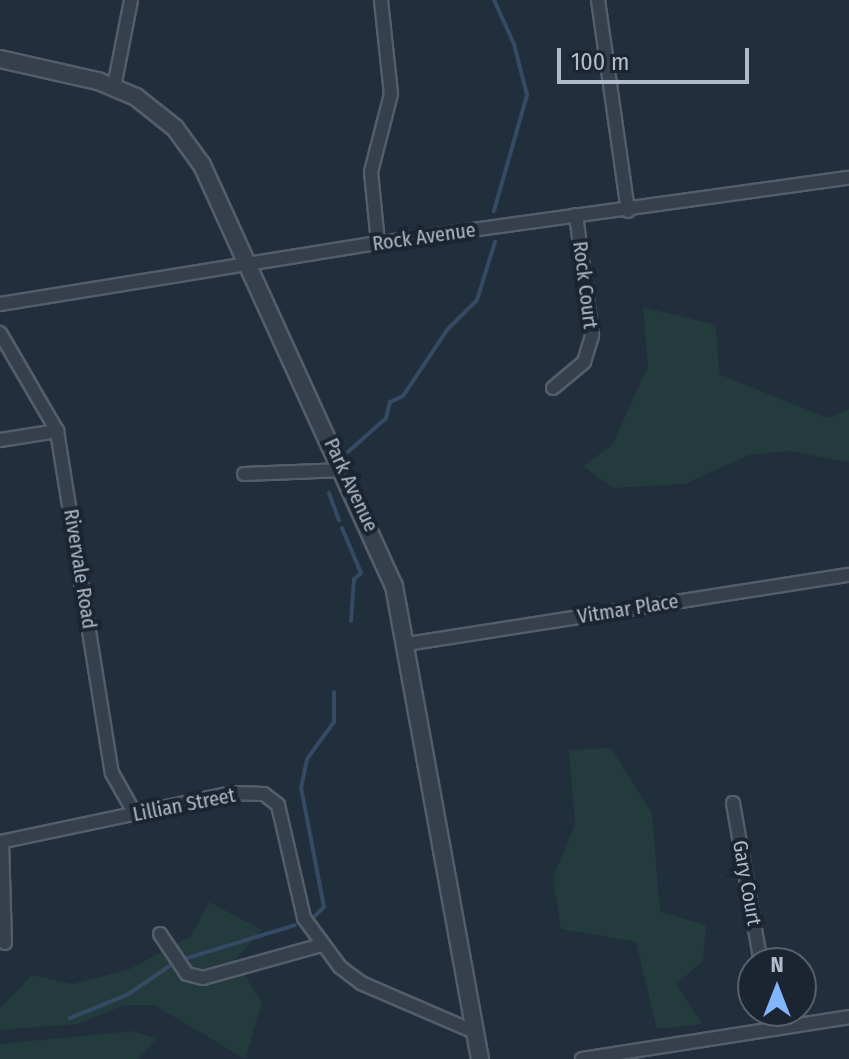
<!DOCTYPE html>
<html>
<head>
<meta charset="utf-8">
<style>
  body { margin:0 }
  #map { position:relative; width:849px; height:1059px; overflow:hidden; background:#212e3c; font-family:"Fira Sans Condensed",sans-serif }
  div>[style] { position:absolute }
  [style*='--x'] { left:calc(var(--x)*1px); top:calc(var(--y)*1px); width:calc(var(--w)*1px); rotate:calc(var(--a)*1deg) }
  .green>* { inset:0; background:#233b3d }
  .stream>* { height:4px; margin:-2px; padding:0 2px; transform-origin:2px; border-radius:2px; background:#354a64 }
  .roads { filter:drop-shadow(2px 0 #545d6a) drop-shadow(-2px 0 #545d6a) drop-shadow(0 2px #545d6a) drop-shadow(0 -2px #545d6a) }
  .minor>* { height:12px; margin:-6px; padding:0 6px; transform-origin:6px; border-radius:6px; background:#35404c }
  .tertiary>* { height:16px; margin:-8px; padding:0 8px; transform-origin:8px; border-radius:8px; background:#35404c }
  span { translate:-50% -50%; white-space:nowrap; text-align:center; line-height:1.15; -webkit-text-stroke:8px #1b2531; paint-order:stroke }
  .street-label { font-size:20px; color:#b1bac8 }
  .north { position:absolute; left:737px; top:947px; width:80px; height:80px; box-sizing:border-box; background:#1b2531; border:2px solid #57616d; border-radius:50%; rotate:0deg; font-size:22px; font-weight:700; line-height:32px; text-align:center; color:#b1bac8 }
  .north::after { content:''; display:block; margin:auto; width:28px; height:36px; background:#82b5fc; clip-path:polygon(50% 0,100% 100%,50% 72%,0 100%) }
  .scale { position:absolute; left:557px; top:48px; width:192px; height:36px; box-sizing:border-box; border:4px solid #b1bac8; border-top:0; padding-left:10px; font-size:24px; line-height:28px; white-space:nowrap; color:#b1bac8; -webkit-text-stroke:6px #1b2531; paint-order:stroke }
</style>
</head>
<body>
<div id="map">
  <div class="green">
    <div style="clip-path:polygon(643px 307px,716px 325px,719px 374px,828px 418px,849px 409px,849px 462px,787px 451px,749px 455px,685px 484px,613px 488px,583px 466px,612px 445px,648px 366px)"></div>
    <div style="clip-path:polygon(611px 748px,652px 813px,660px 912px,706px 925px,703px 961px,676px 984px,702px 1024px,657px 1029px,636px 942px,561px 929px,553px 877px,575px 824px,569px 750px)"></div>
    <div style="clip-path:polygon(209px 902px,262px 930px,235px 960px,262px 1002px,245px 1059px,154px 1005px,124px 1005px,78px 1024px,0 1030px,0 1008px,32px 975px,73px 984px,130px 969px,191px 936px)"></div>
    <div style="clip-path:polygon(131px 1031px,157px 1038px,139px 1059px,0 1059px,0 1044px)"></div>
  </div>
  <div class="stream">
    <div style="--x:494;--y:0;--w:48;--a:65.6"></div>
    <div style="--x:514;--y:44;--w:53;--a:75.7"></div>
    <div style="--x:527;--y:95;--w:121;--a:105.9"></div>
    <div style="--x:348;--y:452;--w:51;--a:-41.8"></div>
    <div style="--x:386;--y:418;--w:16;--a:-76"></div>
    <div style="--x:390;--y:402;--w:14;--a:-25"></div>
    <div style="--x:403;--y:396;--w:79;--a:-56.3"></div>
    <div style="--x:447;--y:330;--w:42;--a:-45"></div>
    <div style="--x:477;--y:300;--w:61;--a:-72.8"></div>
    <div style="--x:329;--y:493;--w:29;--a:70"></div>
    <div style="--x:342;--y:528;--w:49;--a:67.1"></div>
    <div style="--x:361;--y:573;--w:9;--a:139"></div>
    <div style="--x:354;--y:579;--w:42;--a:94.1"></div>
    <div style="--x:313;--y:918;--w:16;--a:-45"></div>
    <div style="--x:324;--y:907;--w:121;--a:-100.9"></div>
    <div style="--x:301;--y:788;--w:30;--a:-78"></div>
    <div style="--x:307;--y:759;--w:46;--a:-53.9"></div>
    <div style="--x:334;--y:722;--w:30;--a:-90"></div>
    <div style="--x:184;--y:959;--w:116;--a:-17"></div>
    <div style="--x:70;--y:1018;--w:61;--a:-22"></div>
    <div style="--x:127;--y:995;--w:53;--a:-34.3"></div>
  </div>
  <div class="roads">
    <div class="minor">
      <div style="--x:598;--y:0;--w:213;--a:81.9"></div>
      <div style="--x:114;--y:87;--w:89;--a:-78.9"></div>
      <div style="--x:378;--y:243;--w:71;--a:-95.6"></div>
      <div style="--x:371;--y:172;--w:81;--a:-75.6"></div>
      <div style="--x:391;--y:94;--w:95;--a:-96.1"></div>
      <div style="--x:0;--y:304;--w:383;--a:-9.2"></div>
      <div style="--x:378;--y:243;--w:475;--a:-7.9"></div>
      <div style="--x:0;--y:333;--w:113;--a:59.8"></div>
      <div style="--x:57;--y:431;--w:346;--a:80.9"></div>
      <div style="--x:112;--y:773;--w:47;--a:60.7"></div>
      <div style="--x:553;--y:388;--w:40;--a:-40"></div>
      <div style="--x:584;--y:362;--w:28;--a:-73"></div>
      <div style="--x:592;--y:335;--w:121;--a:-97.6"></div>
      <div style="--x:0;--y:440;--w:58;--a:-9"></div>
      <div style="--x:244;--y:474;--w:100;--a:-2.3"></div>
      <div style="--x:407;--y:644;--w:447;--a:-8.9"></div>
      <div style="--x:733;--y:803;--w:162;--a:80.1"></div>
      <div style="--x:0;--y:842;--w:237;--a:-11.9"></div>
      <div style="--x:232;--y:793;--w:32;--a:2"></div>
      <div style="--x:264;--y:794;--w:18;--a:38"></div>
      <div style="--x:278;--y:805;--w:116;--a:77"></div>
      <div style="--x:304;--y:918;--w:61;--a:53.7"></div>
      <div style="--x:340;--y:967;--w:26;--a:37"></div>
      <div style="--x:361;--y:983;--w:124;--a:23.3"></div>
      <div style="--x:2;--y:842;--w:101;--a:88.3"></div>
      <div style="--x:160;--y:934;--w:48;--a:56"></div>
      <div style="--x:187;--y:974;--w:16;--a:14"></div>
      <div style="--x:203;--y:978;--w:123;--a:-15.6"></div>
      <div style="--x:770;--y:1011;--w:18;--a:81"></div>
      <div style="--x:582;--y:1059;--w:270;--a:-8.9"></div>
    </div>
    <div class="tertiary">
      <div style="--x:0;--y:59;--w:100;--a:12.7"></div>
      <div style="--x:98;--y:81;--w:41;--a:22.8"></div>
      <div style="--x:136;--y:97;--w:50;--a:38.5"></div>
      <div style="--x:175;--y:128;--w:46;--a:53.9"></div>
      <div style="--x:202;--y:165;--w:463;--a:65.5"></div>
      <div style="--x:394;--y:586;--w:481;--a:79.7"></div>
    </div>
  </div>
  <div class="street-label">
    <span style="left:424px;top:237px;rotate:-8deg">Rock Avenue</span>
    <span style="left:585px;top:285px;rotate:83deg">Rock Court</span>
    <span style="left:351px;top:485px;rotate:65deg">Park Avenue</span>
    <span style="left:80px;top:569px;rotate:81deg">Rivervale Road</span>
    <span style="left:628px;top:609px;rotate:-9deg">Vitmar Place</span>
    <span style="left:184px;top:805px;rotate:-11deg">Lillian Street</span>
    <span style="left:747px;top:883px;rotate:80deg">Gary Court</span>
  </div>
  <div class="north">N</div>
  <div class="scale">100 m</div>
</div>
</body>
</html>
